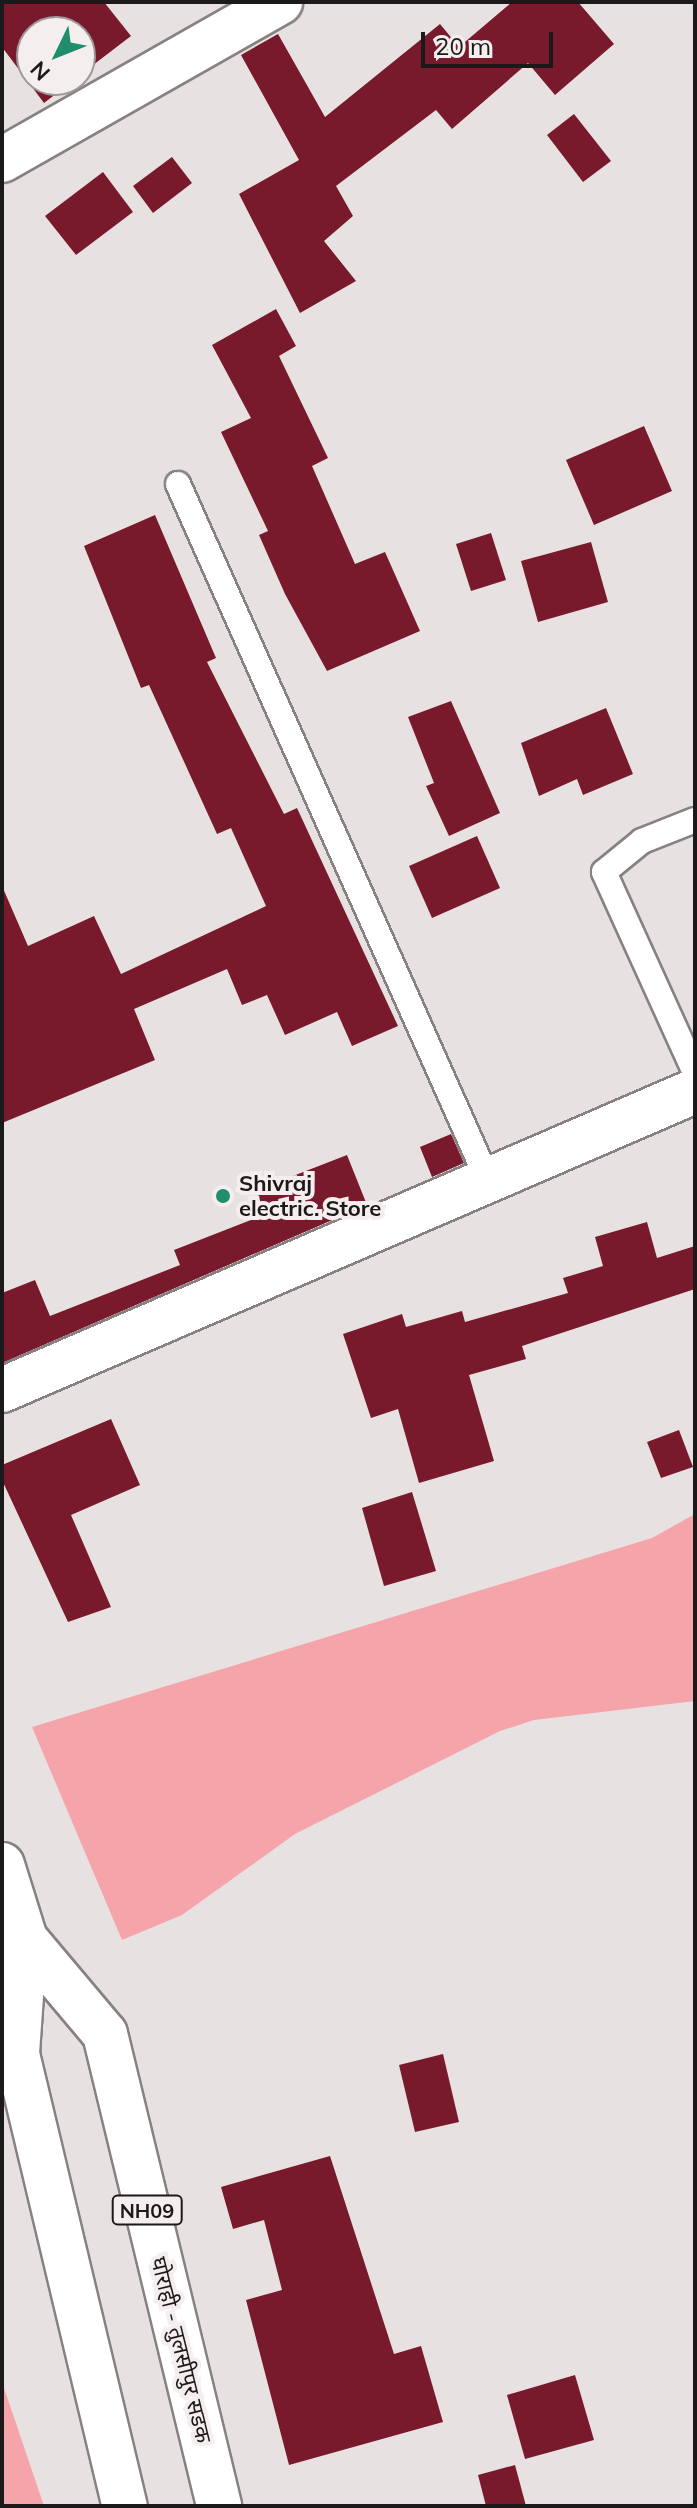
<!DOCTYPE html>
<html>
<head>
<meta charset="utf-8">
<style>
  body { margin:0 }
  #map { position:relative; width:697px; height:2508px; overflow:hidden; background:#e8e1e1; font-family:Mulish,"Noto Sans Devanagari",sans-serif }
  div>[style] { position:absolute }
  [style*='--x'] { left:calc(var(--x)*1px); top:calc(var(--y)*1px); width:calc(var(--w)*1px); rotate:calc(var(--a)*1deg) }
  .green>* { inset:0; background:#f5a5a9 }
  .building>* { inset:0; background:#791a2c }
  .roads { filter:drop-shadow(2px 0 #878181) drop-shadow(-2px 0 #878181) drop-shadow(0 2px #878181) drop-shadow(0 -2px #878181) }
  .service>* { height:24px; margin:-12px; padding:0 12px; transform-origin:12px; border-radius:12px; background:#fff }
  .minor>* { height:44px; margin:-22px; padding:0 22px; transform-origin:22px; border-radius:22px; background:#fff }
  .primary>* { height:44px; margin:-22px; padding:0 22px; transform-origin:22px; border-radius:22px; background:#fff }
  .dots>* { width:22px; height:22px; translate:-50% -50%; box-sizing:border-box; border:4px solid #f5eeee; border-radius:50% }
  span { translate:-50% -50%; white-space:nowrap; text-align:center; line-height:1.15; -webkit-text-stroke:8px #f5eeee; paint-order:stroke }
  .shield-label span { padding:2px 6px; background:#f5eeee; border:2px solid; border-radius:6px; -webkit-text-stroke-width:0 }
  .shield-label { font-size:20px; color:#1b1919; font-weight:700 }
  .poi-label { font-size:22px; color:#1b1919; font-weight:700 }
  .left { translate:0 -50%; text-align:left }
  .street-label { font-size:22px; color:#1b1919 }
  .frame { position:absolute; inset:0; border:4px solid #1b1919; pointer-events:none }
  .north { position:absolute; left:16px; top:16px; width:80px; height:80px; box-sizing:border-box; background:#f5eeee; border:2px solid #9e9999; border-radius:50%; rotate:227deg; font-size:22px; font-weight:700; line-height:32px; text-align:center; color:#1b1919 }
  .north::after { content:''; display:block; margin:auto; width:28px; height:36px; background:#208e6d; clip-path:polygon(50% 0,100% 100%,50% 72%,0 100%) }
  .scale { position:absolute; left:421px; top:32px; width:132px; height:36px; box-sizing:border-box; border:4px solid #1b1919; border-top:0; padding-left:10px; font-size:24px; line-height:28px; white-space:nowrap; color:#1b1919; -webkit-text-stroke:6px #f5eeee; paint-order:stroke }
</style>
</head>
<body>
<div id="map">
  <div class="green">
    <div style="clip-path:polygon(695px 1514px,695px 1701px,534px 1720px,500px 1731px,295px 1834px,182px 1915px,122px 1940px,32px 1727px,652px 1538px)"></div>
    <div style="clip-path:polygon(2px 2382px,44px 2506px,2px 2506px)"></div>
  </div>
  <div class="building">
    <div style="clip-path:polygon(2px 2px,104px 2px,131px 36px,80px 75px,80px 32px,32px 32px,32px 80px,74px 80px,44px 103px,2px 47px)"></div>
    <div style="clip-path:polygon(512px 2px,578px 2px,614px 44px,555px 95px,528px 63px,452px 129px,436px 110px,336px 186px,353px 216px,324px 241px,356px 281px,300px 313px,239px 194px,299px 160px,241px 55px,278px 34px,325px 117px,440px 24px,459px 47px)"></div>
    <div style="clip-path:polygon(574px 114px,611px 161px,583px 182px,547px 135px)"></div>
    <div style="clip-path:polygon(172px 157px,192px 183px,153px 213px,133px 186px)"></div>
    <div style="clip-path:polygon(103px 172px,133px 212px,76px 255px,45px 216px)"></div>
    <div style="clip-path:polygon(276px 309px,296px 346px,279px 356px,328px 458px,312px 466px,355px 564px,385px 552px,420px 631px,327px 671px,285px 594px,259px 535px,268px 531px,221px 432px,251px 418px,212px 345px)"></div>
    <div style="clip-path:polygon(644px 426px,672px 491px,594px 525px,566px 460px)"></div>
    <div style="clip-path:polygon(155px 515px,216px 658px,207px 662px,284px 814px,297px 808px,398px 1026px,352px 1046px,337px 1012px,285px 1035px,267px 995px,242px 1005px,227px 969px,134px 1009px,155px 1060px,2px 1123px,2px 886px,28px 946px,94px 916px,121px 974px,266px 906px,231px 828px,217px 834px,149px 685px,141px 688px,84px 546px)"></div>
    <div style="clip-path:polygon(491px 533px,506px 580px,471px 591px,456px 544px)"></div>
    <div style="clip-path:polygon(591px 542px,608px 602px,538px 622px,521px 561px)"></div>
    <div style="clip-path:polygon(451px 701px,500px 813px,449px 836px,426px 786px,434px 783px,408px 717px)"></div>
    <div style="clip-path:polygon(606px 708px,633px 774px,583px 795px,577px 779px,539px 796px,521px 743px)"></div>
    <div style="clip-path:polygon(477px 836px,500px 888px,432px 918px,409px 866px)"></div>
    <div style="clip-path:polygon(451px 1134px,464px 1163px,432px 1177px,420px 1147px)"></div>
    <div style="clip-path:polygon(347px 1155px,367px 1205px,2px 1363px,2px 1293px,35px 1280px,50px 1316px,180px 1265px,174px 1250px,264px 1215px,257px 1190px)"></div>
    <div style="clip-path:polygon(647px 1222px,657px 1258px,695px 1246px,695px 1289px,522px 1346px,526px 1359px,469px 1375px,494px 1461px,419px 1483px,398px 1409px,371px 1418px,343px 1334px,402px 1314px,406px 1327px,462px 1311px,465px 1322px,568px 1293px,563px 1278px,603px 1266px,595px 1237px)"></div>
    <div style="clip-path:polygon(111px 1419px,140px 1485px,71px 1515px,111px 1607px,68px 1622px,2px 1480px,2px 1465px)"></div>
    <div style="clip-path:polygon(679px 1430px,693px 1467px,661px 1478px,647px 1442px)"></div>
    <div style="clip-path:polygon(412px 1492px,436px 1571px,384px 1586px,362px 1508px)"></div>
    <div style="clip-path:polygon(443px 2054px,459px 2122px,415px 2132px,399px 2065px)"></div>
    <div style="clip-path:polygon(330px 2156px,394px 2354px,421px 2346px,443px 2422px,289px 2465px,246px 2300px,282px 2290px,264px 2220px,233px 2229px,221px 2187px)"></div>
    <div style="clip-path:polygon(575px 2375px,594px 2440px,525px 2459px,507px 2395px)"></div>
    <div style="clip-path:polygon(515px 2465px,526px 2506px,486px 2506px,478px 2475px)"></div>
  </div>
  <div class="roads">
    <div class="service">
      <div style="--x:178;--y:484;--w:760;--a:66"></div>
      <div style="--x:695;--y:820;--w:57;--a:158.4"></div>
      <div style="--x:642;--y:841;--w:49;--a:140.8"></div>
      <div style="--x:604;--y:872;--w:221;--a:65.6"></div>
    </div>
    <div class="minor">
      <div style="--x:2;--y:160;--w:320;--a:-29.6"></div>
      <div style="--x:2;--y:1390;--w:755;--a:-23.34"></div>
    </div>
    <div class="primary">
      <div style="--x:2;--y:1865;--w:77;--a:72.7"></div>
      <div style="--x:25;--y:1939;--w:115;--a:94"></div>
      <div style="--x:17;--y:2054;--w:465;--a:76.6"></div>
      <div style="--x:25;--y:1939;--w:124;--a:49.9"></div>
      <div style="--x:105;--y:2034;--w:486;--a:76.4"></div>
    </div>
  </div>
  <div class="dots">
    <div style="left:223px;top:1196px;background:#208e6d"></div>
  </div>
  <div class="shield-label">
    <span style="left:147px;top:2210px">NH09</span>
  </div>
  <div class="poi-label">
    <span class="left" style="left:239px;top:1196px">Shivraj<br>electric. Store</span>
  </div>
  <div class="street-label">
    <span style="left:181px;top:2350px;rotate:76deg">घोराही - तुलसीपुर सडक</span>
  </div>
  <div class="frame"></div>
  <div class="north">N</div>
  <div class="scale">20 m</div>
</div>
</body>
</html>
